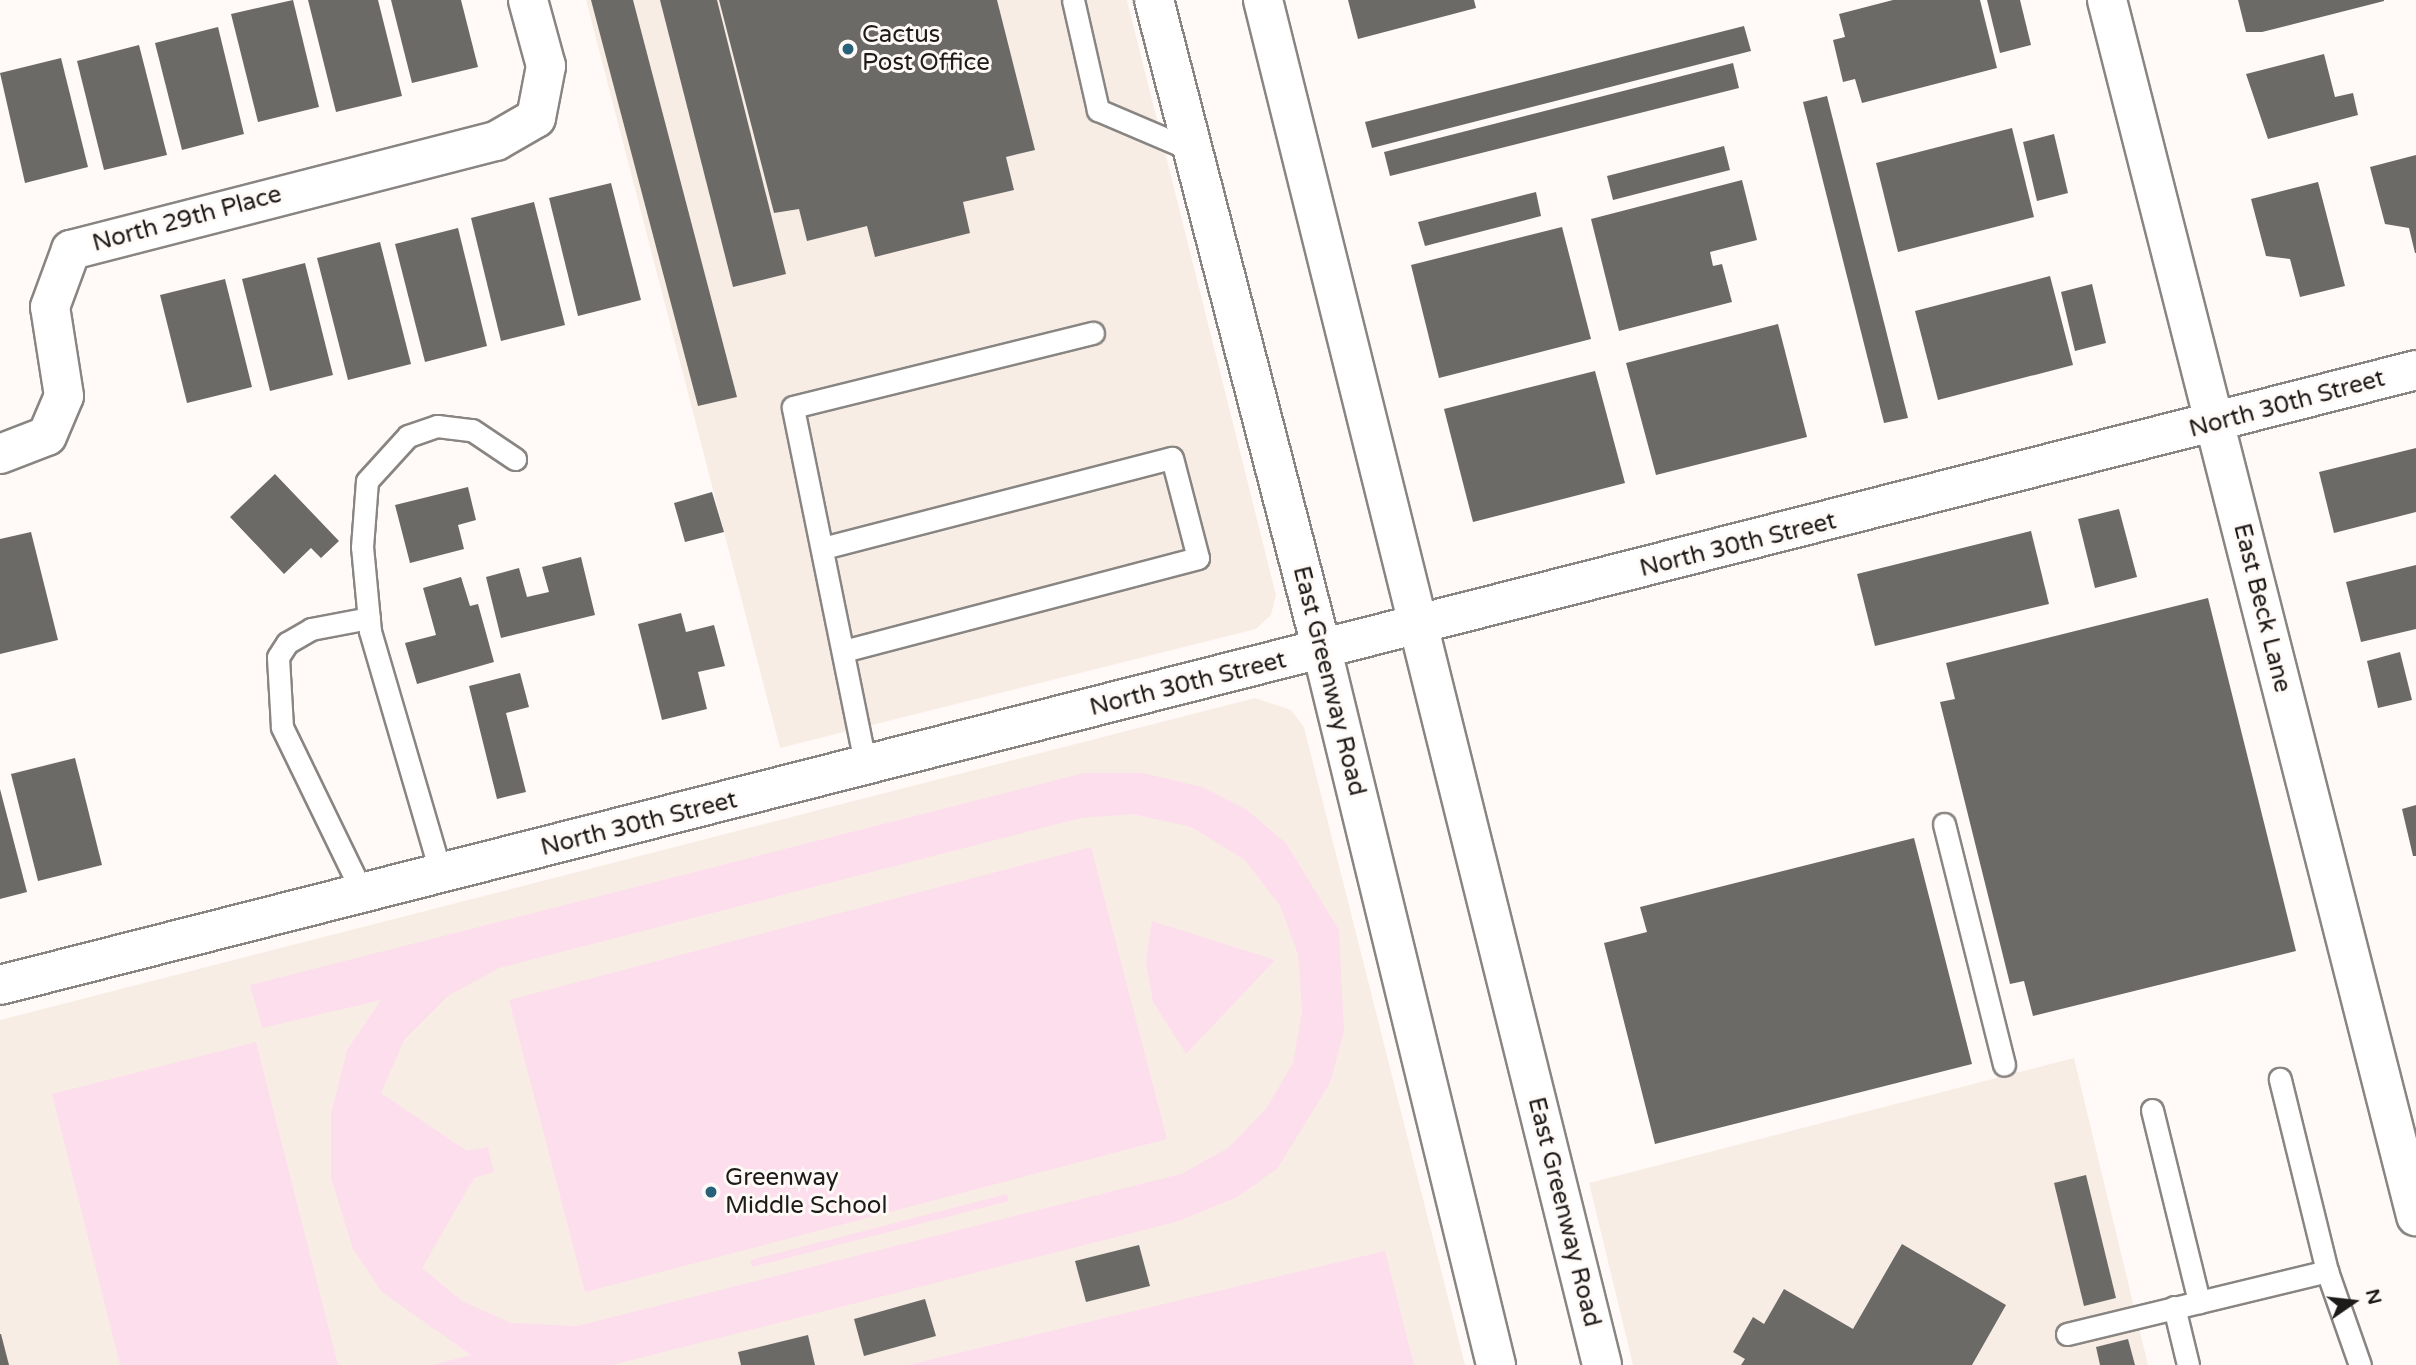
<!DOCTYPE html>
<html>
<head>
<meta charset="utf-8">
<style>
  body { margin:0 }
  #map { position:relative; width:2416px; height:1365px; overflow:hidden; background:#fffaf7; font-family:"Varela Round",sans-serif }
  div>[style] { position:absolute }
  [style*='--x'] { left:calc(var(--x)*1px); top:calc(var(--y)*1px); width:calc(var(--w)*1px); rotate:calc(var(--a)*1deg) }
  .built>* { inset:0; background:#f8ede5 }
  .green>* { inset:0; background:#fddeed }
  .building>* { inset:0; background:#6b6a66 }
  .roads { filter:drop-shadow(2px 0 #888582) drop-shadow(-2px 0 #888582) drop-shadow(0 2px #888582) drop-shadow(0 -2px #888582) }
  .lane>* { height:21px; margin:-10.5px; padding:0 10.5px; transform-origin:10.5px; border-radius:10.5px; background:#fff }
  .street>* { height:38px; margin:-19px; padding:0 19px; transform-origin:19px; border-radius:19px; background:#fff }
  .secondary>* { height:38px; margin:-19px; padding:0 19px; transform-origin:19px; border-radius:19px; background:#fff }
  .dots>* { width:19px; height:19px; translate:-50% -50%; box-sizing:border-box; border:4px solid #fffaf7; border-radius:50% }
  span { translate:-50% -50%; white-space:nowrap; text-align:center; line-height:1.15; -webkit-text-stroke:6px #fffaf7; paint-order:stroke }
  .poi-label { font-size:24px; color:#1c1b1a }
  .left { translate:0 -50%; text-align:left }
  .street-label { font-size:24px; color:#1c1b1a }
  .north { position:absolute; left:2318px; top:1267px; width:70px; height:70px; -webkit-text-stroke:5px #fffaf7; paint-order:stroke; rotate:76deg; font-size:19px; font-weight:700; line-height:28px; text-align:center; color:#1c1b1a }
  .north::after { content:''; display:block; margin:auto; width:24px; height:32px; background:#1c1b1a; clip-path:polygon(50% 0,100% 100%,50% 72%,0 100%) }
</style>
</head>
<body>
<div id="map">
  <div class="built">
    <div style="clip-path:polygon(586px 0,1127px 0,1276px 595px,1271px 615px,1256px 629px,780px 748px)"></div>
    <div style="clip-path:polygon(1255px 698px,1291px 710px,1304px 727px,1465px 1365px,0 1365px,0 1020px)"></div>
    <div style="clip-path:polygon(2074px 1058px,2148px 1365px,1633px 1365px,1589px 1183px)"></div>
  </div>
  <div class="green">
    <div style="clip-path:polygon(evenodd,1084px 773px,1143px 773px,1202px 787px,1247px 810px,1286px 843px,1339px 930px,1344px 1031px,1330px 1083px,1277px 1169px,1237px 1197px,1179px 1221px,612px 1365px,432px 1365px,471px 1355px,382px 1292px,353px 1249px,331px 1178px,331px 1114px,347px 1050px,381px 1000px,262px 1028px,250px 985px,1084px 773px,1133px 814px,1191px 827px,1245px 860px,1280px 906px,1298px 954px,1302px 1011px,1293px 1063px,1266px 1109px,1228px 1148px,1181px 1174px,577px 1326px,511px 1323px,462px 1301px,422px 1268px,474px 1178px,494px 1172px,488px 1147px,467px 1151px,381px 1093px,404px 1040px,448px 996px,499px 968px,1081px 818px,1133px 814px)"></div>
    <div style="clip-path:polygon(1091px 847px,1167px 1139px,585px 1292px,509px 1000px)"></div>
    <div style="clip-path:polygon(1152px 921px,1275px 960px,1186px 1054px,1153px 1002px,1146px 962px)"></div>
    <div style="clip-path:polygon(256px 1042px,338px 1365px,120px 1365px,52px 1094px)"></div>
    <div style="clip-path:polygon(1007px 1194px,1009px 1201px,752px 1267px,750px 1260px)"></div>
    <div style="clip-path:polygon(1385px 1251px,1414px 1365px,908px 1365px)"></div>
  </div>
  <div class="building">
    <div style="clip-path:polygon(293px 0,319px 107px,258px 122px,231px 14px)"></div>
    <div style="clip-path:polygon(308px 0,378px 0,402px 96px,336px 112px)"></div>
    <div style="clip-path:polygon(391px 0,461px 0,478px 67px,412px 83px)"></div>
    <div style="clip-path:polygon(591px 0,633px 0,737px 397px,698px 406px)"></div>
    <div style="clip-path:polygon(660px 0,717px 0,786px 274px,733px 287px)"></div>
    <div style="clip-path:polygon(719px 0,997px 0,1035px 150px,1006px 157px,1014px 190px,963px 202px,970px 233px,875px 257px,867px 226px,807px 241px,799px 209px,774px 213px)"></div>
    <div style="clip-path:polygon(1348px 0,1474px 0,1476px 8px,1358px 39px)"></div>
    <div style="clip-path:polygon(1893px 0,1980px 0,1997px 68px,1862px 103px,1855px 79px,1843px 82px,1833px 40px,1845px 37px,1839px 14px)"></div>
    <div style="clip-path:polygon(1987px 0,2020px 0,2031px 45px,2000px 53px)"></div>
    <div style="clip-path:polygon(2238px 0,2384px 0,2384px 1px,2262px 32px,2246px 32px)"></div>
    <div style="clip-path:polygon(1744px 26px,1751px 51px,1372px 148px,1365px 122px)"></div>
    <div style="clip-path:polygon(218px 27px,244px 134px,182px 150px,155px 43px)"></div>
    <div style="clip-path:polygon(139px 45px,167px 155px,104px 170px,77px 61px)"></div>
    <div style="clip-path:polygon(2324px 54px,2335px 97px,2353px 93px,2358px 115px,2268px 139px,2246px 74px)"></div>
    <div style="clip-path:polygon(61px 58px,88px 167px,25px 183px,0 73px)"></div>
    <div style="clip-path:polygon(1733px 63px,1739px 88px,1390px 176px,1384px 152px)"></div>
    <div style="clip-path:polygon(1827px 96px,1908px 418px,1884px 423px,1803px 102px)"></div>
    <div style="clip-path:polygon(2012px 128px,2034px 217px,1898px 252px,1876px 163px)"></div>
    <div style="clip-path:polygon(2054px 134px,2068px 193px,2037px 201px,2023px 142px)"></div>
    <div style="clip-path:polygon(1724px 146px,1730px 170px,1613px 200px,1607px 176px)"></div>
    <div style="clip-path:polygon(2416px 155px,2416px 253px,2415px 253px,2409px 228px,2385px 224px,2370px 167px)"></div>
    <div style="clip-path:polygon(1742px 180px,1757px 240px,1710px 252px,1713px 266px,1722px 264px,1732px 302px,1619px 331px,1591px 219px)"></div>
    <div style="clip-path:polygon(2318px 182px,2345px 286px,2300px 297px,2290px 259px,2266px 256px,2251px 199px)"></div>
    <div style="clip-path:polygon(611px 183px,641px 300px,578px 316px,549px 198px)"></div>
    <div style="clip-path:polygon(1536px 192px,1541px 216px,1425px 246px,1418px 222px)"></div>
    <div style="clip-path:polygon(534px 202px,565px 325px,501px 341px,471px 218px)"></div>
    <div style="clip-path:polygon(1562px 227px,1591px 339px,1439px 378px,1411px 265px)"></div>
    <div style="clip-path:polygon(458px 228px,487px 346px,425px 362px,395px 244px)"></div>
    <div style="clip-path:polygon(380px 242px,411px 364px,348px 380px,317px 258px)"></div>
    <div style="clip-path:polygon(305px 263px,333px 375px,270px 391px,242px 279px)"></div>
    <div style="clip-path:polygon(2050px 276px,2073px 365px,1938px 400px,1915px 311px)"></div>
    <div style="clip-path:polygon(225px 279px,252px 387px,187px 403px,160px 295px)"></div>
    <div style="clip-path:polygon(2092px 284px,2106px 343px,2075px 351px,2061px 292px)"></div>
    <div style="clip-path:polygon(1778px 324px,1807px 437px,1656px 475px,1626px 363px)"></div>
    <div style="clip-path:polygon(1595px 371px,1625px 483px,1473px 522px,1444px 409px)"></div>
    <div style="clip-path:polygon(2416px 448px,2416px 512px,2334px 533px,2319px 472px)"></div>
    <div style="clip-path:polygon(275px 474px,339px 541px,321px 558px,311px 548px,284px 574px,230px 517px)"></div>
    <div style="clip-path:polygon(468px 487px,476px 520px,458px 525px,464px 549px,410px 563px,395px 505px)"></div>
    <div style="clip-path:polygon(712px 492px,724px 532px,685px 542px,674px 503px)"></div>
    <div style="clip-path:polygon(2119px 509px,2137px 577px,2095px 588px,2078px 519px)"></div>
    <div style="clip-path:polygon(2031px 531px,2049px 604px,1875px 646px,1857px 574px)"></div>
    <div style="clip-path:polygon(31px 532px,58px 640px,0 654px,0 539px)"></div>
    <div style="clip-path:polygon(581px 557px,595px 615px,501px 638px,486px 577px,519px 568px,527px 597px,549px 592px,542px 567px)"></div>
    <div style="clip-path:polygon(2416px 565px,2416px 629px,2361px 642px,2346px 582px)"></div>
    <div style="clip-path:polygon(461px 577px,470px 606px,478px 604px,494px 662px,417px 684px,405px 643px,436px 635px,423px 588px)"></div>
    <div style="clip-path:polygon(2208px 598px,2296px 951px,2033px 1016px,2024px 981px,2010px 984px,1940px 702px,1955px 699px,1946px 663px)"></div>
    <div style="clip-path:polygon(681px 613px,686px 632px,714px 625px,725px 666px,698px 672px,707px 709px,662px 720px,638px 624px)"></div>
    <div style="clip-path:polygon(2400px 652px,2412px 700px,2378px 708px,2367px 661px)"></div>
    <div style="clip-path:polygon(520px 673px,529px 707px,506px 713px,526px 792px,497px 799px,469px 686px)"></div>
    <div style="clip-path:polygon(75px 758px,102px 865px,38px 881px,11px 774px)"></div>
    <div style="clip-path:polygon(0 789px,27px 892px,0 899px)"></div>
    <div style="clip-path:polygon(2416px 805px,2416px 856px,2413px 856px,2402px 809px)"></div>
    <div style="clip-path:polygon(1914px 838px,1972px 1064px,1655px 1144px,1604px 943px,1647px 932px,1640px 907px)"></div>
    <div style="clip-path:polygon(2086px 1175px,2116px 1298px,2084px 1306px,2054px 1183px)"></div>
    <div style="clip-path:polygon(1902px 1244px,2006px 1305px,1972px 1365px,1741px 1365px,1745px 1359px,1733px 1352px,1753px 1317px,1764px 1324px,1784px 1289px,1853px 1329px)"></div>
    <div style="clip-path:polygon(1139px 1245px,1150px 1286px,1086px 1302px,1075px 1261px)"></div>
    <div style="clip-path:polygon(925px 1299px,936px 1336px,864px 1356px,854px 1319px)"></div>
    <div style="clip-path:polygon(0 1334px,1px 1334px,9px 1365px,0 1365px)"></div>
    <div style="clip-path:polygon(808px 1335px,815px 1365px,741px 1365px,738px 1352px)"></div>
    <div style="clip-path:polygon(2128px 1339px,2135px 1365px,2100px 1365px,2096px 1347px)"></div>
  </div>
  <div class="roads">
    <div class="lane">
      <div style="--x:1073;--y:0;--w:113;--a:77.2"></div>
      <div style="--x:1098;--y:110;--w:102;--a:23.1"></div>
      <div style="--x:823;--y:548;--w:360;--a:-14.5"></div>
      <div style="--x:1172;--y:458;--w:103;--a:75.4"></div>
      <div style="--x:1198;--y:558;--w:366;--a:165.3"></div>
      <div style="--x:866;--y:767;--w:367;--a:-101.5"></div>
      <div style="--x:793;--y:407;--w:309;--a:-13.9"></div>
      <div style="--x:1944;--y:824;--w:248;--a:76"></div>
      <div style="--x:441;--y:874;--w:253;--a:-106.3"></div>
      <div style="--x:370;--y:631;--w:84;--a:-95.4"></div>
      <div style="--x:362;--y:547;--w:66;--a:-85.7"></div>
      <div style="--x:367;--y:481;--w:61;--a:-47.7"></div>
      <div style="--x:408;--y:436;--w:31;--a:-19"></div>
      <div style="--x:437;--y:426;--w:35;--a:7"></div>
      <div style="--x:472;--y:430;--w:52;--a:34"></div>
      <div style="--x:363;--y:894;--w:186;--a:-115.9"></div>
      <div style="--x:282;--y:727;--w:70;--a:-93.3"></div>
      <div style="--x:278;--y:657;--w:17;--a:-57"></div>
      <div style="--x:287;--y:643;--w:28;--a:-30"></div>
      <div style="--x:311;--y:629;--w:59;--a:-10.7"></div>
      <div style="--x:2152;--y:1110;--w:198;--a:76.2"></div>
      <div style="--x:2327;--y:1271;--w:100;--a:70.7"></div>
      <div style="--x:2174;--y:1307;--w:60;--a:76.4"></div>
      <div style="--x:2067;--y:1334;--w:268;--a:-13.6"></div>
      <div style="--x:2327;--y:1271;--w:198;--a:-103.8"></div>
    </div>
    <div class="street">
      <div style="--x:2107;--y:0;--w:1255;--a:75.74"></div>
      <div style="--x:0;--y:454;--w:50;--a:-21"></div>
      <div style="--x:47;--y:436;--w:43;--a:-67"></div>
      <div style="--x:64;--y:396;--w:90;--a:-98.9"></div>
      <div style="--x:50;--y:307;--w:61;--a:-69.8"></div>
      <div style="--x:71;--y:250;--w:439;--a:-14.4"></div>
      <div style="--x:496;--y:141;--w:46;--a:-29.9"></div>
      <div style="--x:536;--y:118;--w:53;--a:-79.1"></div>
      <div style="--x:546;--y:66;--w:68;--a:-105.3"></div>
      <div style="--x:0;--y:985;--w:2493;--a:-14.28"></div>
    </div>
    <div class="secondary">
      <div style="--x:1154;--y:0;--w:671;--a:75.51"></div>
      <div style="--x:1322;--y:650;--w:736;--a:76.32"></div>
      <div style="--x:1263;--y:0;--w:1406;--a:76.05"></div>
    </div>
  </div>
  <div class="dots">
    <div style="left:848px;top:49px;background:#27617a"></div>
    <div style="left:711px;top:1192px;background:#27617a"></div>
  </div>
  <div class="poi-label">
    <span class="left" style="left:862px;top:49px">Cactus<br>Post Office</span>
    <span class="left" style="left:725px;top:1192px">Greenway<br>Middle School</span>
  </div>
  <div class="street-label">
    <span style="left:187px;top:219px;rotate:-15deg">North 29th Place</span>
    <span style="left:2287px;top:404px;rotate:-15deg">North 30th Street</span>
    <span style="left:1738px;top:545px;rotate:-14deg">North 30th Street</span>
    <span style="left:2262px;top:608px;rotate:76deg">East Beck Lane</span>
    <span style="left:1329px;top:681px;rotate:76deg">East Greenway Road</span>
    <span style="left:1188px;top:684px;rotate:-14deg">North 30th Street</span>
    <span style="left:639px;top:824px;rotate:-14deg">North 30th Street</span>
    <span style="left:1564px;top:1212px;rotate:76deg">East Greenway Road</span>
  </div>
  <div class="north">N</div>
</div>
</body>
</html>
